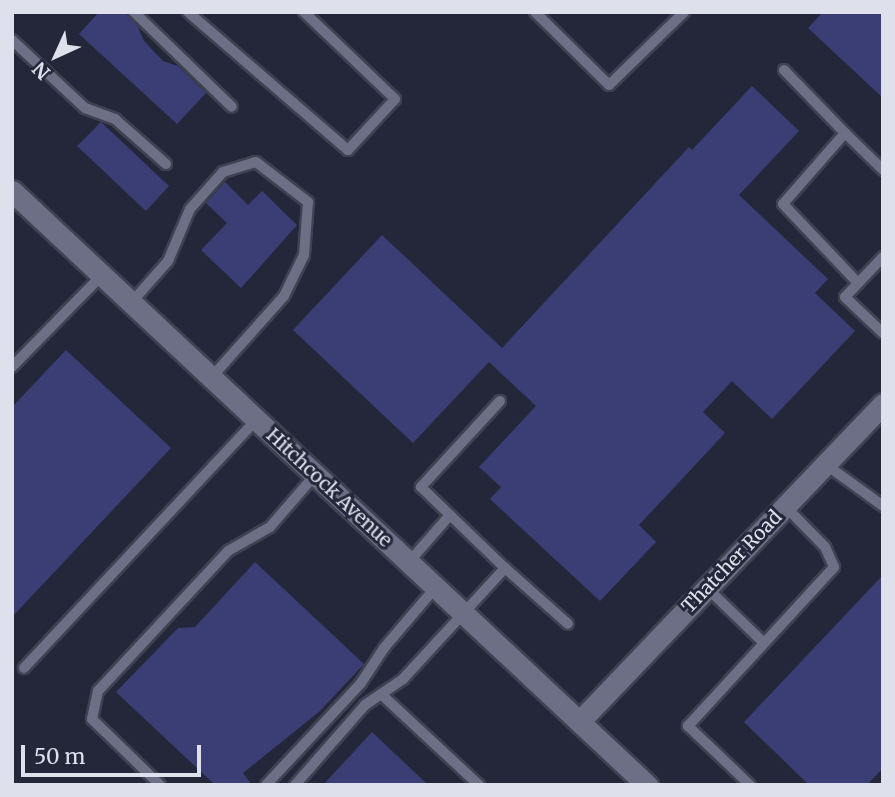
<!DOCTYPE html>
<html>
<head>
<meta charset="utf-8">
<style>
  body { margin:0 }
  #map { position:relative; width:895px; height:797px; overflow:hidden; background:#242739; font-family:Merriweather,serif }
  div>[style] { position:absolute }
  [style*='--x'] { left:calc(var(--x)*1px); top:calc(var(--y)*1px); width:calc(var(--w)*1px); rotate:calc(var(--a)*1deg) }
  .building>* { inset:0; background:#3b3e74 }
  .roads { filter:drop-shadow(2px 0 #404151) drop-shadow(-2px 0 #404151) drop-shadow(0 2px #404151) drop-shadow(0 -2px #404151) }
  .lane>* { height:10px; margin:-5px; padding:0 5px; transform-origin:5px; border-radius:5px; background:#6c6f85 }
  .street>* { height:21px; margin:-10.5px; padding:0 10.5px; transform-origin:10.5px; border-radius:10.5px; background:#6c6f85 }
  span { translate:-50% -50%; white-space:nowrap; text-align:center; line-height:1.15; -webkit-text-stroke:6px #242739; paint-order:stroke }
  .street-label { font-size:19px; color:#dee0ec }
  .frame { position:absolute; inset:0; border:14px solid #dee0ec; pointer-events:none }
  .north { position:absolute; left:21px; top:21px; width:70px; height:70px; -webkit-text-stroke:5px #242739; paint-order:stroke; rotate:225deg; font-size:19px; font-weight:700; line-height:28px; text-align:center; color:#dee0ec }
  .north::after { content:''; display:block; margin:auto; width:24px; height:32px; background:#dee0ec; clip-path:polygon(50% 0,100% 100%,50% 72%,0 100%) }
  .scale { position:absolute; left:21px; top:745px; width:180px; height:32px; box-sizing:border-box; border:4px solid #dee0ec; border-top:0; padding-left:9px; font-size:21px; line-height:24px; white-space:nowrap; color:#dee0ec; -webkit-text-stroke:5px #242739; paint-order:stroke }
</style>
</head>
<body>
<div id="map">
  <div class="building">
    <div style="clip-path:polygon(99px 12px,124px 12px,138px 27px,144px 41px,163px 61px,178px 66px,206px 93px,177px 124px,79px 34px)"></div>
    <div style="clip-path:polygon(823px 12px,883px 12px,883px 98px,808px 28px)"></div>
    <div style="clip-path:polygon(752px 86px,799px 131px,739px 195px,828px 279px,815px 293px,855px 331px,772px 419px,732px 381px,703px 412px,725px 433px,639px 525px,656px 542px,600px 601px,490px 499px,501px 487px,479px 467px,536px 406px,489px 362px,413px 443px,293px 330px,382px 235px,502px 348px,689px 147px,692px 150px)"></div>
    <div style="clip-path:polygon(101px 122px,169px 186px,146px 211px,77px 146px)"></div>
    <div style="clip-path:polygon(225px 182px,248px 205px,262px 191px,297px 225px,241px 288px,201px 250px,227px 223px,206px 203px)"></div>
    <div style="clip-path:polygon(66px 350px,171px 448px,12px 617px,12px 407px)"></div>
    <div style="clip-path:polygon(255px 562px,364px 664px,320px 711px,243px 773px,252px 785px,215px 785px,116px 692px,178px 628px,195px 627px)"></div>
    <div style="clip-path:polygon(883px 575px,883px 768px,867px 785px,809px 785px,744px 722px)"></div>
    <div style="clip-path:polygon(372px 732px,428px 785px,323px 785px)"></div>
  </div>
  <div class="roads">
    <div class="lane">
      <div style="--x:134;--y:12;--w:136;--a:44.1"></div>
      <div style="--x:188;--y:12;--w:211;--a:40.8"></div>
      <div style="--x:348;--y:150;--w:69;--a:-47.3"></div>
      <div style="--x:395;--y:99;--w:126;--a:-136.3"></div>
      <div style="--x:535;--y:12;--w:104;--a:44.6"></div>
      <div style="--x:609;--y:85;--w:105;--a:-44.2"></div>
      <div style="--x:12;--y:40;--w:100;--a:43"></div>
      <div style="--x:85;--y:108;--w:32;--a:20"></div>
      <div style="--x:115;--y:119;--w:68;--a:41.4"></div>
      <div style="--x:784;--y:70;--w:88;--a:45.9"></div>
      <div style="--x:845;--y:133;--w:94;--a:131.1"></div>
      <div style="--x:783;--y:204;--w:109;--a:46.5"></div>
      <div style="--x:845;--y:133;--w:53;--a:44.2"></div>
      <div style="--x:883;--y:257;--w:55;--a:133.5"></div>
      <div style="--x:845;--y:297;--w:52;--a:43.5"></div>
      <div style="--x:131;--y:303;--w:56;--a:-48.6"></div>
      <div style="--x:168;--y:261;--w:56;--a:-67.1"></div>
      <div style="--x:190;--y:209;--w:50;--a:-48.3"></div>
      <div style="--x:223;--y:172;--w:34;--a:-17"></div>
      <div style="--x:256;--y:162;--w:66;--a:37.6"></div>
      <div style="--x:308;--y:202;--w:53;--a:94.3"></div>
      <div style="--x:304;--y:255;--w:46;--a:116"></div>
      <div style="--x:284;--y:296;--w:110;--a:131.7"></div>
      <div style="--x:12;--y:367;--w:129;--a:-45.6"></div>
      <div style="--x:500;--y:401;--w:117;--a:132.6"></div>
      <div style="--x:421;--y:487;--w:117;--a:44"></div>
      <div style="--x:825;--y:464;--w:72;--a:35.9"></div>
      <div style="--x:409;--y:562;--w:62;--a:-48.9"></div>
      <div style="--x:707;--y:588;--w:79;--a:44"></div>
      <div style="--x:24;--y:668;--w:340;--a:-46.9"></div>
      <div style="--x:381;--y:694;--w:134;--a:42.9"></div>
      <div style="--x:160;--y:785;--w:95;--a:-135.9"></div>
      <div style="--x:92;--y:719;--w:29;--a:-78"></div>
      <div style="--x:98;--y:691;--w:191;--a:-47.1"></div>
      <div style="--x:228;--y:551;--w:48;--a:-29.7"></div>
      <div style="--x:270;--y:527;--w:69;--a:-49.1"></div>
      <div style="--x:266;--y:785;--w:139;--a:-47"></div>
      <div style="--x:361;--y:683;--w:42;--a:-56.7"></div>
      <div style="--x:384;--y:648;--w:80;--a:-49.6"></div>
      <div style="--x:295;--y:785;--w:106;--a:-48.8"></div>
      <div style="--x:365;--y:705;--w:46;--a:-34.4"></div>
      <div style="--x:403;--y:679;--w:151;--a:-47.4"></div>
      <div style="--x:505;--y:568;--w:84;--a:41.6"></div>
      <div style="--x:750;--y:785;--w:86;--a:-136.4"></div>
      <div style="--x:688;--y:726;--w:216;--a:-47.4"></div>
      <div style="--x:834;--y:567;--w:22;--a:-114"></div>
      <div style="--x:825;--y:547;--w:57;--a:-134.3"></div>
    </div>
    <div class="street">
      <div style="--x:12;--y:191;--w:870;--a:43.09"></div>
      <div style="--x:581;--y:720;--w:437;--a:-46.3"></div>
    </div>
  </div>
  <div class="street-label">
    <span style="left:329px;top:488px;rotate:43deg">Hitchcock Avenue</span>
    <span style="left:732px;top:562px;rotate:-46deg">Thatcher Road</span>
  </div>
  <div class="frame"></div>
  <div class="north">N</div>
  <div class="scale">50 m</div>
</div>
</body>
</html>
